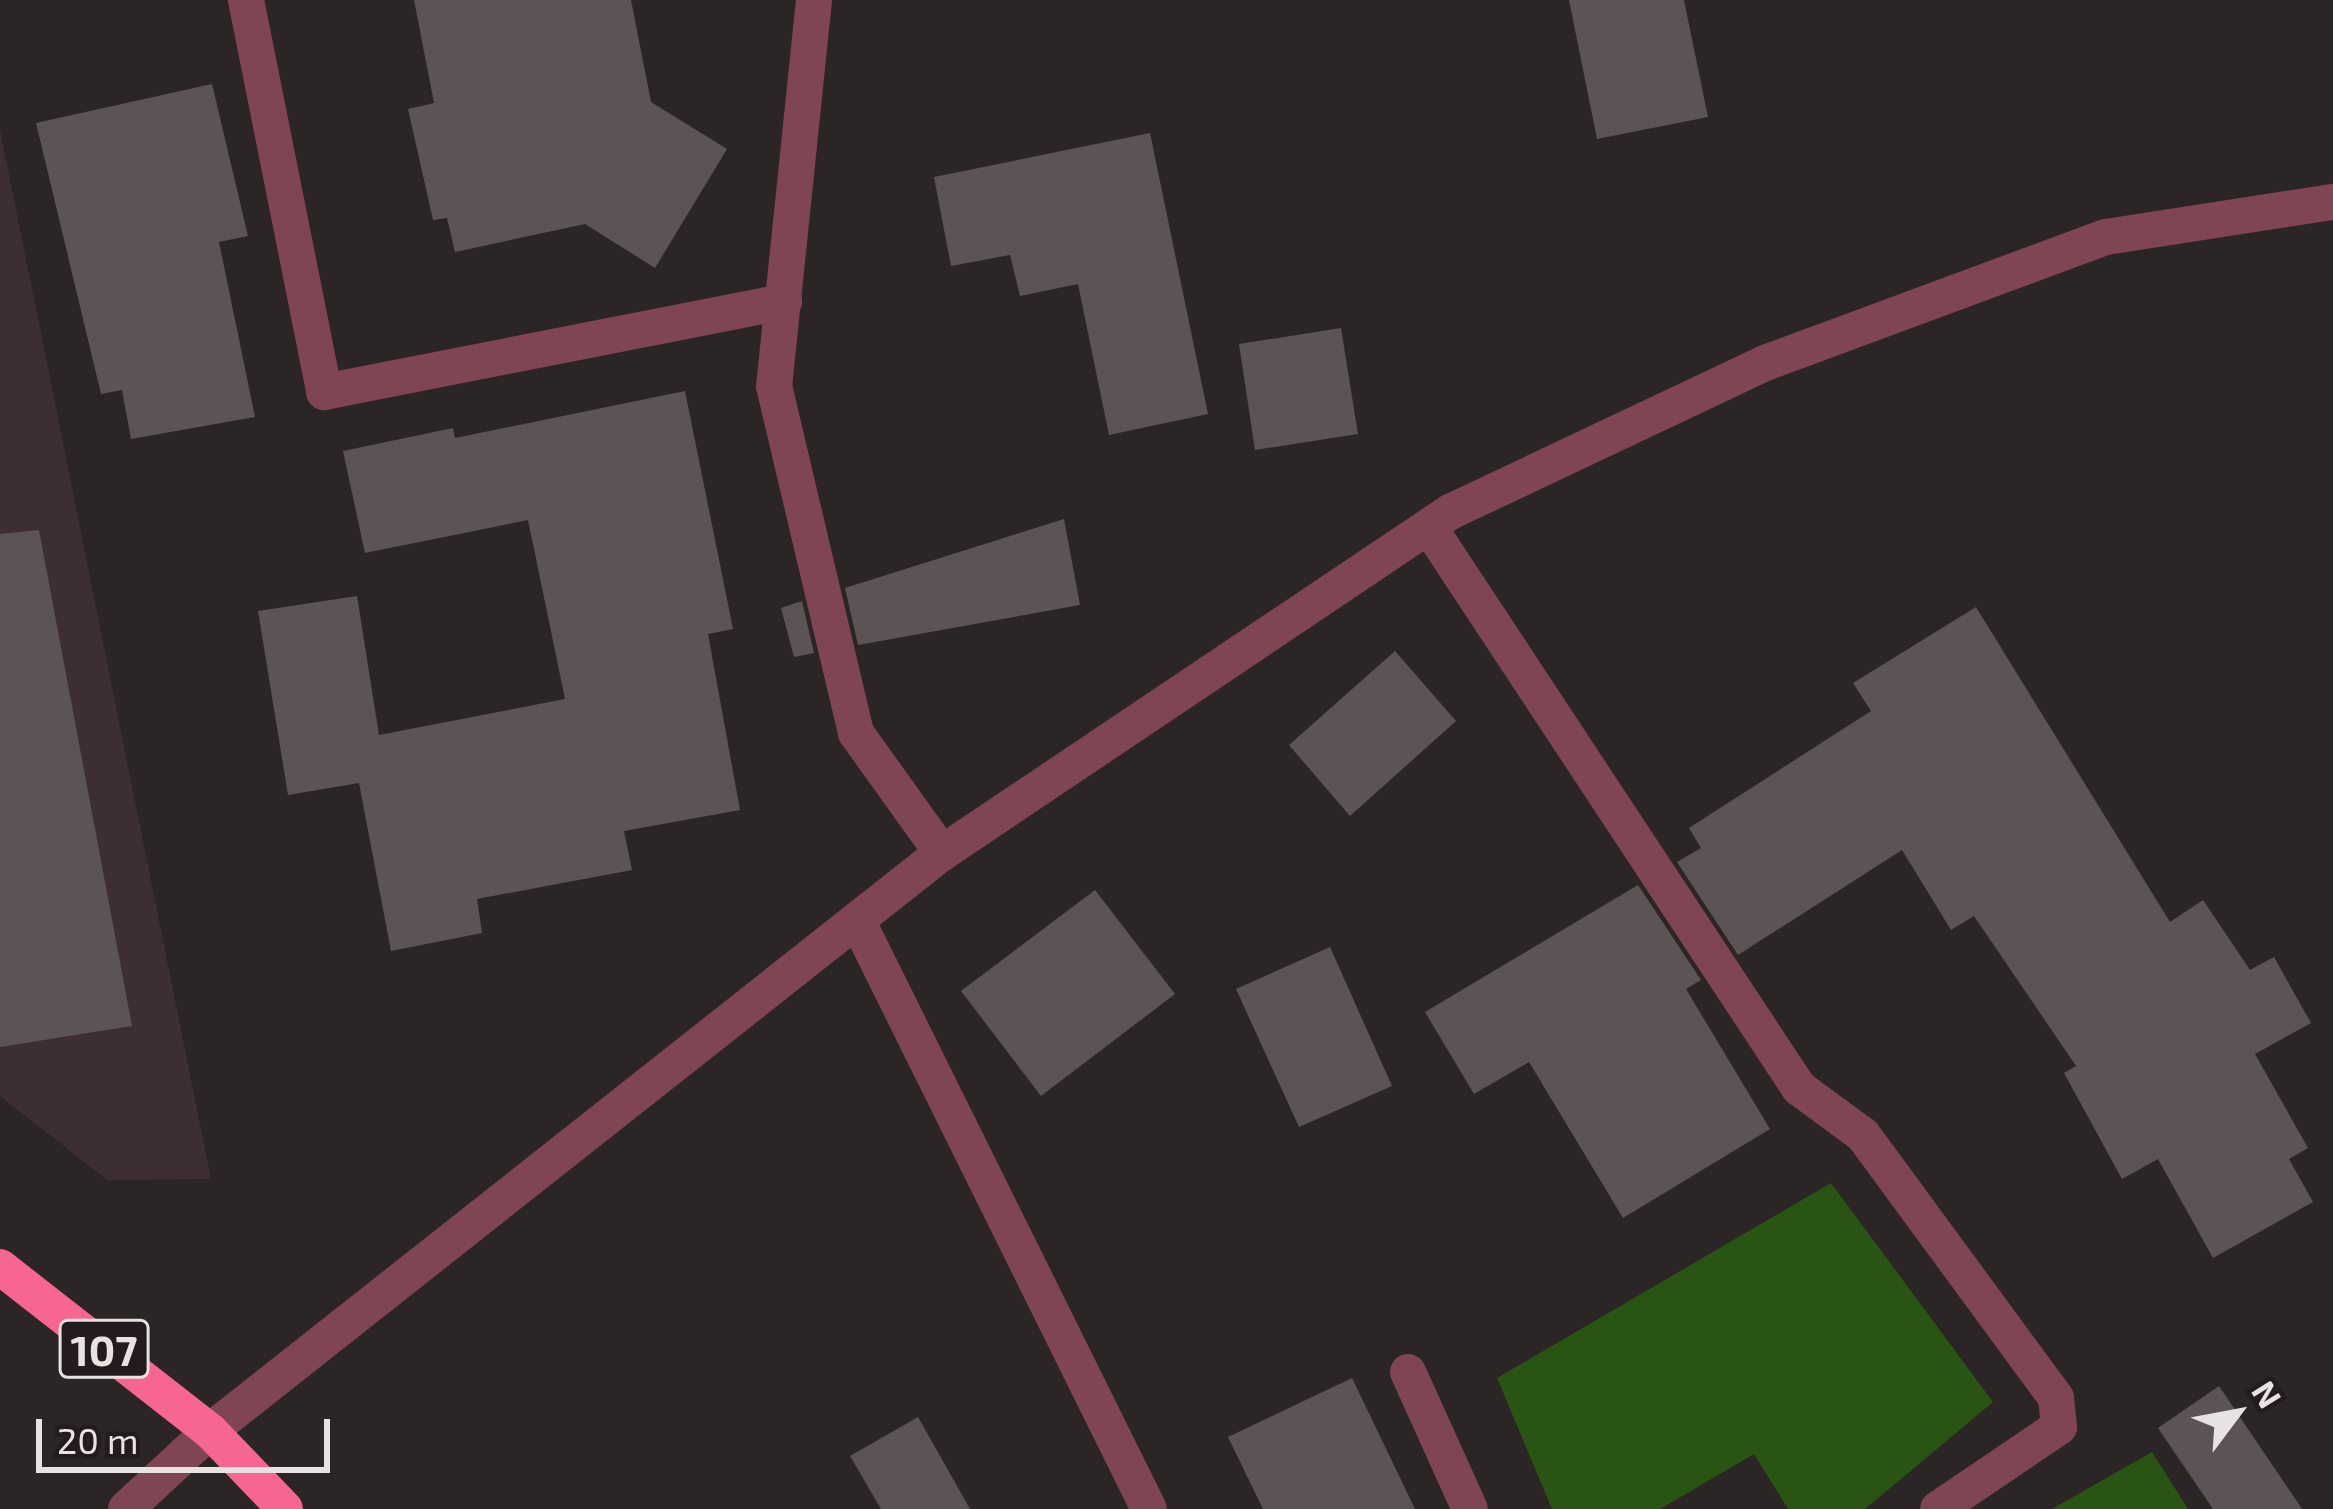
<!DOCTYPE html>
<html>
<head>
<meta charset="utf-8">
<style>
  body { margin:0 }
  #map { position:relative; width:2333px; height:1509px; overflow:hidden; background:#2c2526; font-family:"Exo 2",sans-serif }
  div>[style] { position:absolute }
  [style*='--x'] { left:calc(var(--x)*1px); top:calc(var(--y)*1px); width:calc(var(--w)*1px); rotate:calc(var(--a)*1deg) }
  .built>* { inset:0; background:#3c2e31 }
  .green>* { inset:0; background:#295413 }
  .building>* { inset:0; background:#5c5355 }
  .minor>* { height:36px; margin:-18px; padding:0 18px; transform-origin:18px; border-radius:18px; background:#7f4553 }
  .highway>* { height:36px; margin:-18px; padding:0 18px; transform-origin:18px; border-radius:18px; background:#f66690 }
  span { translate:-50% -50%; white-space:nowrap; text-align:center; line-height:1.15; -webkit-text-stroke:9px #231b1d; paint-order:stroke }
  .shield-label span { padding:3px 9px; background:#231b1d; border:3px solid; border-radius:9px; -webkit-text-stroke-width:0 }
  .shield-label { font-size:42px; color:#e8e2e3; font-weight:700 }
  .north { position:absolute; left:2177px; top:1353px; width:120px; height:120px; -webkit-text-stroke:9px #231b1d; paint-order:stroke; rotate:58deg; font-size:33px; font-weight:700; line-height:48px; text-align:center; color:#e8e2e3 }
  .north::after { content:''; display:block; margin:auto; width:42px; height:54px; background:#e8e2e3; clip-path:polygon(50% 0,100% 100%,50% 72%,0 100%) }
  .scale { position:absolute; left:36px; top:1419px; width:294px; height:54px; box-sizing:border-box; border:6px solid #e8e2e3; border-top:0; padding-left:15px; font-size:36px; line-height:42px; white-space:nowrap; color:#e8e2e3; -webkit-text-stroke:9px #231b1d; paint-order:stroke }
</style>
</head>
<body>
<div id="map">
  <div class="built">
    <div style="clip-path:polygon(0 130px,211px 1179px,107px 1180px,0 1096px)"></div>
  </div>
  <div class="green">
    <div style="clip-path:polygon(1831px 1183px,1993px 1402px,1865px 1509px,1788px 1509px,1754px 1454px,1660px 1509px,1552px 1509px,1497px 1378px)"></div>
    <div style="clip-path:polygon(2152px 1452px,2188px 1509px,2052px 1509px)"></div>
  </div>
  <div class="building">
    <div style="clip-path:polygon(414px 0,631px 0,651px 102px,727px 149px,655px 268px,585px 224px,455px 252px,447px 218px,433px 220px,408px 109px,434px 103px)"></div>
    <div style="clip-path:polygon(1569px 0,1684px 0,1708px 117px,1597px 139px)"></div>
    <div style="clip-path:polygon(212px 84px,248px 236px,219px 242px,255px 417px,131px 439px,122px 390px,101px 394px,36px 123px)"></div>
    <div style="clip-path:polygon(1150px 133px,1208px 414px,1109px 435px,1078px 284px,1020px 296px,1010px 255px,951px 266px,934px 177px)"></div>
    <div style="clip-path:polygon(1341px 328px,1358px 434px,1255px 450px,1239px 344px)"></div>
    <div style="clip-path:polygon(685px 391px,733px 629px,708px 634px,740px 810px,624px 831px,632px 870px,477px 899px,482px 933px,391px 951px,359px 783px,288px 795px,258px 611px,357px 596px,379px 735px,565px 699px,528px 520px,365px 553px,343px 451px,453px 428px,455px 438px)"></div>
    <div style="clip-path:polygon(1064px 519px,1080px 605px,858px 645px,845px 588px)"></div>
    <div style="clip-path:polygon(39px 530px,132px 1026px,0 1047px,0 534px)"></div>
    <div style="clip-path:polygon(802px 601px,814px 653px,794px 657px,781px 608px)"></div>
    <div style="clip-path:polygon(1976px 607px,2170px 922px,2203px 900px,2250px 970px,2274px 957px,2311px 1023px,2255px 1054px,2308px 1148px,2289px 1159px,2313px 1202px,2213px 1258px,2158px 1159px,2122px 1179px,2064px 1073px,2076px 1066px,1974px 916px,1951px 930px,1902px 850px,1738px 955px,1677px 862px,1701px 848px,1689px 828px,1871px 711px,1853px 683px)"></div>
    <div style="clip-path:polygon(1395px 651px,1456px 721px,1350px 816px,1289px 745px)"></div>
    <div style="clip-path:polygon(1638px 885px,1701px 980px,1686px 989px,1770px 1129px,1623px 1218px,1529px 1062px,1474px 1094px,1425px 1012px)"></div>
    <div style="clip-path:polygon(1095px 890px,1175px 994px,1041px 1096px,961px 991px)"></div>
    <div style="clip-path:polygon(1330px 947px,1392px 1086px,1299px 1127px,1236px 989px)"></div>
    <div style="clip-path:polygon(1352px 1378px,1415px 1509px,1263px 1509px,1228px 1437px)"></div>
    <div style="clip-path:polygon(2219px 1386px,2302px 1509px,2213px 1509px,2158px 1428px)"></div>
    <div style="clip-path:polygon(918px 1417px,970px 1509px,881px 1509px,850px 1456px)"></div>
  </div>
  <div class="minor">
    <div style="--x:246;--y:0;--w:400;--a:78.7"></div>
    <div style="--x:324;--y:392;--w:469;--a:-11.1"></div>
    <div style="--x:814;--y:0;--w:388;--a:95.9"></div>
    <div style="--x:774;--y:386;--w:357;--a:76.7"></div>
    <div style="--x:856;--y:733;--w:148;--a:54.4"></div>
    <div style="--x:1429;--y:527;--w:672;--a:56.59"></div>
    <div style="--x:1799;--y:1088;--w:79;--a:36.3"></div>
    <div style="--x:1863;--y:1135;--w:326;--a:53.7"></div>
    <div style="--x:2056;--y:1398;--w:29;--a:84"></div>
    <div style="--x:2059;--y:1427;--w:146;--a:145.9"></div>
    <div style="--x:857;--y:920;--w:657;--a:63.63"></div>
    <div style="--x:1408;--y:1372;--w:150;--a:65.7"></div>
    <div style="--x:126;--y:1509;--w:115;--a:-42.9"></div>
    <div style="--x:210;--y:1431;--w:933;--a:-38.3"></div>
    <div style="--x:942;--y:853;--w:612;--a:-33.87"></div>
    <div style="--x:1450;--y:512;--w:348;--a:-25.3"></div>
    <div style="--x:1765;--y:363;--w:364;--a:-20.3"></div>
    <div style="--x:2106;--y:237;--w:230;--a:-8.8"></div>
  </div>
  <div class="highway">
    <div style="--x:0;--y:1267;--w:266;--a:38"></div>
    <div style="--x:210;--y:1431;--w:108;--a:46.1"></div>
  </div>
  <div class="shield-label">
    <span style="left:104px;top:1349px">107</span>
  </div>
  <div class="north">N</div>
  <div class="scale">20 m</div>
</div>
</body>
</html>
